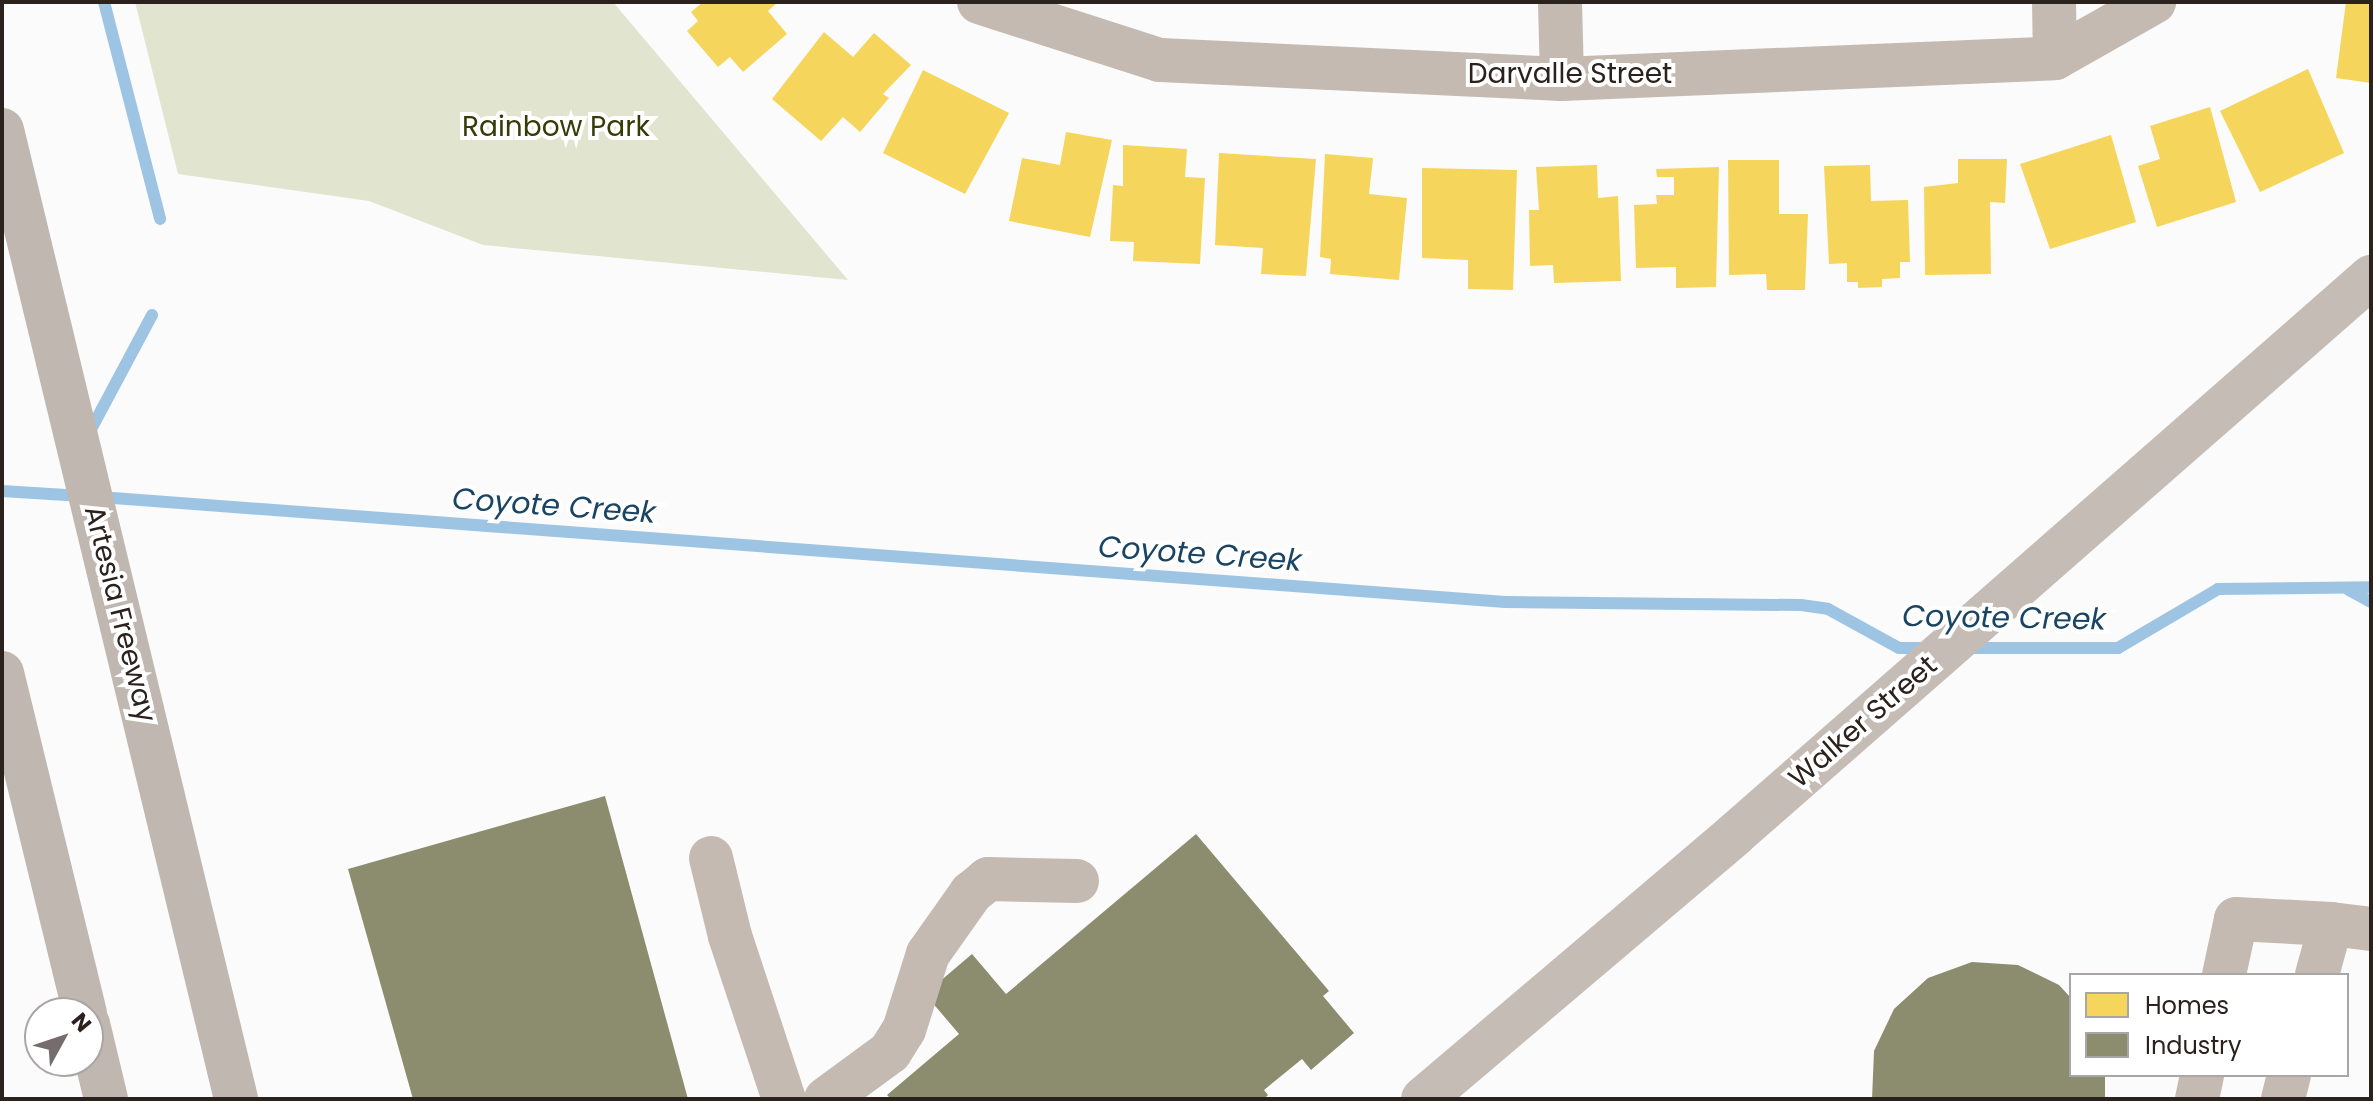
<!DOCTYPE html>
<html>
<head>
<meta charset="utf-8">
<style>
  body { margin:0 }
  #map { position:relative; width:2373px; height:1101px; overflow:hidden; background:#fbfbfb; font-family:Poppins,sans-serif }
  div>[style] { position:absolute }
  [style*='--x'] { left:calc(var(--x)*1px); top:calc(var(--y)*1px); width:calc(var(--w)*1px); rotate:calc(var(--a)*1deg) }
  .green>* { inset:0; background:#e1e4ce }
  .homes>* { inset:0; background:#f6d55c }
  .industry>* { inset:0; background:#8c8c6e }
  .stream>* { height:12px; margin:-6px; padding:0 6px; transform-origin:6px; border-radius:6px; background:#9ec4e4 }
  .minor>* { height:44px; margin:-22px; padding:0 22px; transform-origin:22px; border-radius:22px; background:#c4bab2 }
  .major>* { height:44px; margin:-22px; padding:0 22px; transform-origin:22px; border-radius:22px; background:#c5bcb5 }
  .highway>* { height:44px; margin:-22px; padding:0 22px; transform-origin:22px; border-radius:22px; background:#c0b8b0 }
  span { translate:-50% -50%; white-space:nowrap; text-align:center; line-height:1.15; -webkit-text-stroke:8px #fff; paint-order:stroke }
  .street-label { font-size:28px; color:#2b211d }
  .park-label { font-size:28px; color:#363b08 }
  .water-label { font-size:30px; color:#1a4463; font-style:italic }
  .frame { position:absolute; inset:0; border:4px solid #2b211d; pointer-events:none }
  .legend { position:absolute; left:2069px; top:973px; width:280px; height:104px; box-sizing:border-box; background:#fff; border:2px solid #aaa6a5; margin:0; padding:10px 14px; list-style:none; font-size:24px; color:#2b211d }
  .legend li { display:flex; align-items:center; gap:16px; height:40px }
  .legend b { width:40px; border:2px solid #aaa6a5 }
  .north { position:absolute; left:24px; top:997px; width:80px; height:80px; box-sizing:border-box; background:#fff; border:2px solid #aaa6a5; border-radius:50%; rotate:50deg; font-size:22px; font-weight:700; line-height:32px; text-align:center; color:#2b211d }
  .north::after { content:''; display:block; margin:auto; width:28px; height:36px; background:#746d6b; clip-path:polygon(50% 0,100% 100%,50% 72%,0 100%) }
</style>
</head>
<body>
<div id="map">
  <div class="green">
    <div style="clip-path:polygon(135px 2px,613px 2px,848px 280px,483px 245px,369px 201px,178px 174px)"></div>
  </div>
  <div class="homes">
    <div style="clip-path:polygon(703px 2px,778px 2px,768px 11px,787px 34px,743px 72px,730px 57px,718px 67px,687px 31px,698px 21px,691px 12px)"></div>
    <div style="clip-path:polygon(2346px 2px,2371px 2px,2371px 83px,2336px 78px)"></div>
    <div style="clip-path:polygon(824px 32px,853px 57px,874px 33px,911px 65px,883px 94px,889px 98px,860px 132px,843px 117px,821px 141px,772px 99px)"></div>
    <div style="clip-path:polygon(2308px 69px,2344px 153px,2260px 192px,2220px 111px)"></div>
    <div style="clip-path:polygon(923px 70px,1009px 113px,965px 194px,883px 153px)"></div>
    <div style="clip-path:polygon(2210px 107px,2236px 202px,2157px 227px,2138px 166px,2160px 159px,2150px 126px)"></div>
    <div style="clip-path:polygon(1066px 132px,1112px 140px,1090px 237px,1009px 221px,1022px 158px,1060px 165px)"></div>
    <div style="clip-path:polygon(2111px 135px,2136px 222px,2050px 249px,2020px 164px)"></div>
    <div style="clip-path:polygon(1123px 145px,1187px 149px,1185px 177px,1205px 178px,1200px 264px,1133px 261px,1134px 242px,1110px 241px,1113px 185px,1123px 186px)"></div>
    <div style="clip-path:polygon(1219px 153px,1316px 159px,1306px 276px,1261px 274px,1263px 248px,1215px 245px)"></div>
    <div style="clip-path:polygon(1325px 154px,1373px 158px,1369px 194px,1407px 198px,1399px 280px,1330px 274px,1331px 259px,1320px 257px)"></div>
    <div style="clip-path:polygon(1958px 159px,2007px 159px,2005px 203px,1990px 202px,1991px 274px,1925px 275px,1924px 187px,1958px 183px)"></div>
    <div style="clip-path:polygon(1728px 160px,1779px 160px,1779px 214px,1808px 214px,1805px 290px,1767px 290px,1766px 274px,1729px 275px)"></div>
    <div style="clip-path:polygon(1597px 165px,1598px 198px,1618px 196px,1621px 281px,1554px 283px,1553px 265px,1530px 266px,1529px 210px,1539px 210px,1536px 167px)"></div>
    <div style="clip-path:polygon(1870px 165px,1871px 201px,1908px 200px,1910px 262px,1900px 262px,1900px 278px,1882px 279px,1882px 287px,1858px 288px,1858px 282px,1847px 282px,1847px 263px,1829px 264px,1824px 166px)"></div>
    <div style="clip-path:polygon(1719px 167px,1716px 287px,1676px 288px,1676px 267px,1636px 268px,1634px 205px,1657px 204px,1656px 195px,1674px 195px,1674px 177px,1657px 177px,1656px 169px)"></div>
    <div style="clip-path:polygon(1422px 168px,1517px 170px,1513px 290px,1468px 289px,1468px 260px,1422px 258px)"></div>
  </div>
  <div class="industry">
    <div style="clip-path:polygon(605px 796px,688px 1099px,413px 1099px,348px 869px)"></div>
    <div style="clip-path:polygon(1196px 834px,1329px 991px,1323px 996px,1354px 1033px,1311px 1070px,1302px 1059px,1264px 1090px,1268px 1095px,1264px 1099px,891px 1099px,887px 1095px,959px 1034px,925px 994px,972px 954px,1006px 994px)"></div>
    <div style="clip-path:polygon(1972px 962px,2018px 965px,2059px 985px,2071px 998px,2071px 1075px,2105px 1075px,2105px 1099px,1872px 1099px,1874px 1051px,1894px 1009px,1928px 978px)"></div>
  </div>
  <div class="stream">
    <div style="--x:104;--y:2;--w:224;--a:75.5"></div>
    <div style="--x:88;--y:435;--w:136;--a:-61.9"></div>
    <div style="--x:2;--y:491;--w:80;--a:3.6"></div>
    <div style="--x:100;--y:497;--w:1409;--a:4.27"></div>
    <div style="--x:1505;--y:602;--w:296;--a:0.6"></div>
    <div style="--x:1801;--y:605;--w:27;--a:8"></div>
    <div style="--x:1828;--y:609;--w:81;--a:28.8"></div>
    <div style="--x:1899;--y:648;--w:29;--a:0"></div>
    <div style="--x:2349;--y:590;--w:25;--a:29"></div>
    <div style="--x:1966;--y:648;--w:152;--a:0"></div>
    <div style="--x:2118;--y:648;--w:116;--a:-30.5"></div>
    <div style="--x:2218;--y:589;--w:153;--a:-0.7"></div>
  </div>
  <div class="minor">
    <div style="--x:979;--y:2;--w:190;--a:17.8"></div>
    <div style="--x:1160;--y:60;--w:402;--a:2.7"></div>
    <div style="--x:1562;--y:79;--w:493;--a:-2.4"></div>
    <div style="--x:2055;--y:58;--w:114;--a:-29.5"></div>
    <div style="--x:1560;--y:2;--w:77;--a:88.5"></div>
    <div style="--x:2054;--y:2;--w:56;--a:89"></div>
    <div style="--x:711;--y:858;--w:80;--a:76.3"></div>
    <div style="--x:730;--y:936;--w:172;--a:71.7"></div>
    <div style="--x:2331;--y:924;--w:40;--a:7.1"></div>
    <div style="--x:2224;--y:975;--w:57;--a:-77.9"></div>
    <div style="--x:2236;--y:919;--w:95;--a:3"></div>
    <div style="--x:2331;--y:924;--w:53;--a:105.4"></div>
    <div style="--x:826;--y:1099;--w:79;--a:-36.3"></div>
    <div style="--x:890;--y:1052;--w:26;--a:-58"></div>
    <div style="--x:904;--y:1030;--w:80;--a:-72.5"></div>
    <div style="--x:928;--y:954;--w:75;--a:-54.8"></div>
    <div style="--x:971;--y:893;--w:22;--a:-39"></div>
    <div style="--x:988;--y:879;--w:89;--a:1.3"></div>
    <div style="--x:2197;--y:1099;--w:25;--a:-78"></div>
    <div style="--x:2283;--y:1099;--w:25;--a:-76"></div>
  </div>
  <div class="major">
    <div style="--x:1423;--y:1099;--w:408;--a:-40.3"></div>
    <div style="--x:1734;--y:835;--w:847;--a:-41.22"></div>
  </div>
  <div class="highway">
    <div style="--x:2;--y:130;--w:997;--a:76.42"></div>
    <div style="--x:2;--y:673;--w:350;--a:76.3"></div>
    <div style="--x:88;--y:1024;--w:77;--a:76.5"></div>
  </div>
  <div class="street-label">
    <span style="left:1570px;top:74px">Darvalle Street</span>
    <span style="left:120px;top:614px;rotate:76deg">Artesia Freeway</span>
    <span style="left:1863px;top:722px;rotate:-41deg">Walker Street</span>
  </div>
  <div class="park-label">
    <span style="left:556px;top:127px">Rainbow Park</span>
  </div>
  <div class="water-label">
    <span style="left:554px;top:506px;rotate:4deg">Coyote Creek</span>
    <span style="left:1200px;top:554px;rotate:4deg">Coyote Creek</span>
    <span style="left:2004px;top:618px;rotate:1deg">Coyote Creek</span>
  </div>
  <div class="frame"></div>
  <ul class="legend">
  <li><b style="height:22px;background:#f6d55c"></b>Homes</li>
  <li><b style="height:22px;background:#8c8c6e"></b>Industry</li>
  </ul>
  <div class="north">N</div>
</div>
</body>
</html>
